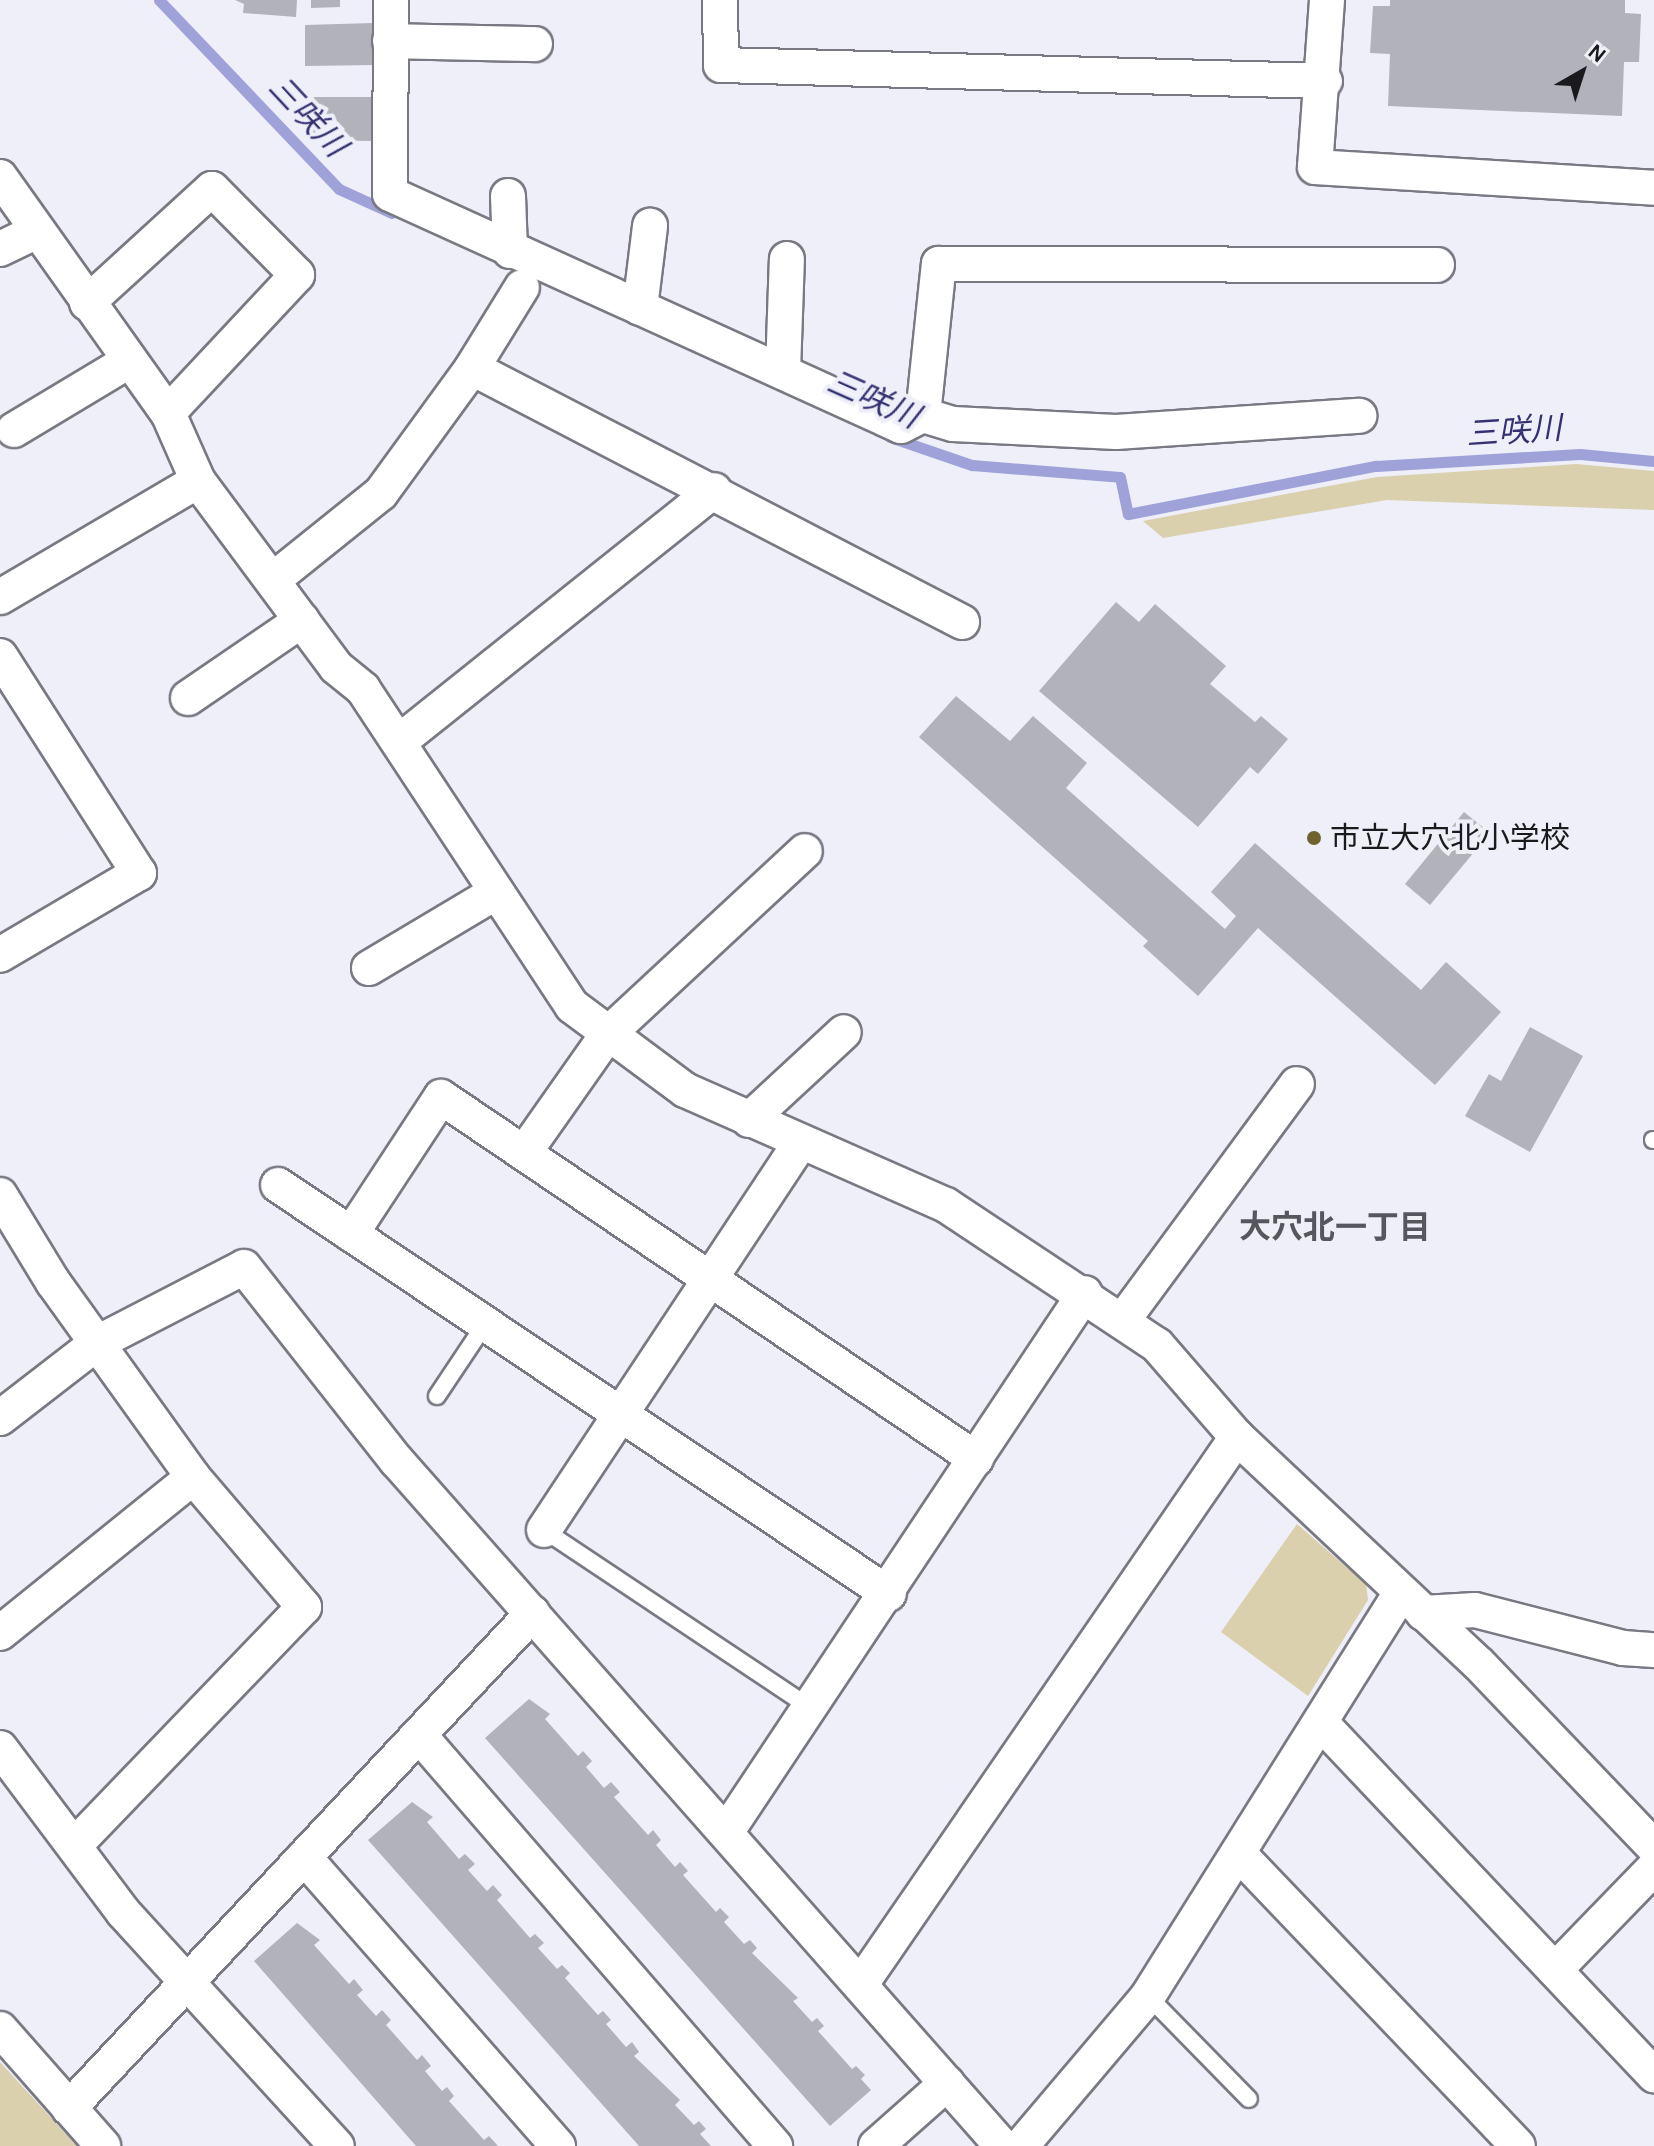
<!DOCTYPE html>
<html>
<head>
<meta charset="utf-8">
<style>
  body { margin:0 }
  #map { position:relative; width:1654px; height:2146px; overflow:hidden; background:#eeeff8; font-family:Karla,"Noto Sans JP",sans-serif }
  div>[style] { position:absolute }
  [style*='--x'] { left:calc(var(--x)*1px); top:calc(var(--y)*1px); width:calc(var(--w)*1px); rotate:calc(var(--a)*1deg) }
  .green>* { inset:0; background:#dad0ad }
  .stream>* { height:11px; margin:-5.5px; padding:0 5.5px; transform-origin:5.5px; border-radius:5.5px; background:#9fa2d9 }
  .building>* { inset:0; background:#b1b2ba }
  .roads { filter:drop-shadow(2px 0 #787982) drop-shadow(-2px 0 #787982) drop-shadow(0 2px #787982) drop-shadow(0 -2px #787982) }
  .lane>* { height:16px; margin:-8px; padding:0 8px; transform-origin:8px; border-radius:8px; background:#fff }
  .street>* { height:34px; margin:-17px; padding:0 17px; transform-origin:17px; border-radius:17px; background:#fff }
  .dots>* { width:22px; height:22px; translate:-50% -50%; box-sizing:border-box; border:4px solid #eeeff8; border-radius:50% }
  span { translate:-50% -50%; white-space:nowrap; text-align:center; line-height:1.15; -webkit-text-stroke:8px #eeeff8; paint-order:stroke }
  .poi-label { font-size:30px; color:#1a1a1d }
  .left { translate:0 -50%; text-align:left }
  .water-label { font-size:32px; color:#343172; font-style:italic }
  .neighbourhood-label { font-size:32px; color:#56575e; font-weight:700 }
  .north { position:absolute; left:1542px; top:32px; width:80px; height:80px; -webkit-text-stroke:6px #eeeff8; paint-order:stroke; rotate:39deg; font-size:22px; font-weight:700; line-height:32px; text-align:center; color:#1a1a1d }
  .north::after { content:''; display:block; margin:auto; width:28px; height:36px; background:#1a1a1d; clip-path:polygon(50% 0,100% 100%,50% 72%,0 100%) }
</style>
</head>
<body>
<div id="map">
  <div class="green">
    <div style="clip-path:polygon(1576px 464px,1654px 471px,1654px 510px,1387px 500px,1163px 538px,1143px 521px,1377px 477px)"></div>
    <div style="clip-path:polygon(1297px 1524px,1366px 1584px,1368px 1600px,1308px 1696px,1221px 1632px)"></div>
    <div style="clip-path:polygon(0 2062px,77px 2146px,0 2146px)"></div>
  </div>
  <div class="stream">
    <div style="--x:159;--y:0;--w:261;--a:46.4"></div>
    <div style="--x:339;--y:189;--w:58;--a:24.4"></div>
    <div style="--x:890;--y:437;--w:87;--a:18.9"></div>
    <div style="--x:972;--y:465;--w:148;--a:4.6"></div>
    <div style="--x:1120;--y:477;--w:38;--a:78"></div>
    <div style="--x:1128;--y:514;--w:253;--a:-11"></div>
    <div style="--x:1376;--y:466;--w:204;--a:-3.4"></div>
    <div style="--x:1580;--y:454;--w:74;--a:5.4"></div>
  </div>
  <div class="building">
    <div style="clip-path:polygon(235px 0,297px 0,296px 17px,243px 13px,244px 4px)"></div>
    <div style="clip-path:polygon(311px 0,340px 0,340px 7px,311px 8px)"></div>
    <div style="clip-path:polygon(1390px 0,1625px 0,1625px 13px,1641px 14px,1639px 62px,1624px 62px,1622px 116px,1388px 106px,1390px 54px,1370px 53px,1373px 6px,1390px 6px)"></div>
    <div style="clip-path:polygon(373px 23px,374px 65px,305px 66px,305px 25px)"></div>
    <div style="clip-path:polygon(312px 97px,372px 97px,372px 141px,312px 140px)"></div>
    <div style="clip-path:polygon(1116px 602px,1139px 622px,1155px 604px,1226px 666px,1210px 684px,1255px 722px,1261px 716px,1288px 739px,1258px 774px,1250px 767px,1198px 827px,1039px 691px)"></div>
    <div style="clip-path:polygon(956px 696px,1010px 741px,1033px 716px,1087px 763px,1066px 788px,1225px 929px,1236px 916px,1211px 892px,1255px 843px,1421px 990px,1446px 962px,1501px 1012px,1435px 1085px,1258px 928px,1198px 996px,1143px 946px,1148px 941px,919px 737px)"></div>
    <div style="clip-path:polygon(1464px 812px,1490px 833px,1430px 905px,1405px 884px)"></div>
    <div style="clip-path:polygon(1530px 1027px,1583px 1056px,1530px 1152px,1465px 1116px,1489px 1074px,1501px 1081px)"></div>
    <div style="clip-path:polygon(529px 1699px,550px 1714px,545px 1719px,578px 1756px,583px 1751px,592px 1761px,586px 1767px,604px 1788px,611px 1782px,620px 1792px,614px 1797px,648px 1835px,653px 1830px,661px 1840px,656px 1845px,675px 1867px,680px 1862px,688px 1871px,683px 1875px,716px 1912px,720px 1908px,729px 1917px,724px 1922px,744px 1944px,750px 1940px,757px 1948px,752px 1953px,798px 1998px,793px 2001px,812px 2022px,817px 2018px,824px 2026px,818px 2031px,852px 2069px,856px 2066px,865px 2075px,861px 2079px,871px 2090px,830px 2126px,485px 1738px)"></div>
    <div style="clip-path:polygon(412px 1802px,433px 1817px,427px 1822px,459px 1859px,465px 1854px,475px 1864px,468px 1870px,487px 1891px,493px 1885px,502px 1895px,497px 1900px,530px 1938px,535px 1934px,544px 1943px,538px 1948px,557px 1969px,562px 1965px,570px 1973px,565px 1978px,598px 2015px,603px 2011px,611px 2020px,606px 2024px,626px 2047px,632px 2042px,639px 2052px,634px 2056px,680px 2100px,675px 2105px,694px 2125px,699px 2121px,706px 2129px,700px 2134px,711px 2146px,639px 2146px,368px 1840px)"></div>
    <div style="clip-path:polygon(297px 1923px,320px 1940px,314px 1945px,349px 1984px,354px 1979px,363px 1990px,357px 1995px,376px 2016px,382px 2010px,391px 2020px,386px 2025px,417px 2060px,422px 2055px,431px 2066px,425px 2071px,442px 2091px,447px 2087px,454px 2096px,449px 2101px,484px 2140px,489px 2136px,498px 2146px,416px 2146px,254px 1961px)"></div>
  </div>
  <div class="roads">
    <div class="lane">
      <div style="--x:1653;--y:1140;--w:1;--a:0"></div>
      <div style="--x:437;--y:1396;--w:87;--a:-56.3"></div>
      <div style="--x:544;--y:1530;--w:321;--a:33.7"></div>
      <div style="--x:1148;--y:1996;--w:144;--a:45.6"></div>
    </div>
    <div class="street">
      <div style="--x:391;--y:0;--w:194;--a:90.3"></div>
      <div style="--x:390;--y:194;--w:561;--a:24.42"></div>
      <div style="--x:901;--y:426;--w:25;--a:-27"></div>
      <div style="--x:923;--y:415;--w:152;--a:-84"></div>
      <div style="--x:939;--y:264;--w:498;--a:0.1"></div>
      <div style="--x:720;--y:0;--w:65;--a:89.1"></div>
      <div style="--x:721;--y:65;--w:604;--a:1.52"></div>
      <div style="--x:1327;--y:0;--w:167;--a:94.1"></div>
      <div style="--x:1315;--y:167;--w:340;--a:3.5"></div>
      <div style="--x:390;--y:41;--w:145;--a:1.2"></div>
      <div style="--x:0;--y:177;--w:290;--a:54.6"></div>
      <div style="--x:168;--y:413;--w:74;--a:66.2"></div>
      <div style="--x:198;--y:481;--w:232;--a:53.4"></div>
      <div style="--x:336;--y:667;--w:35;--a:39"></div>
      <div style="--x:363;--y:689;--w:380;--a:56.6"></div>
      <div style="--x:572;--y:1006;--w:141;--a:36.6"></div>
      <div style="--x:685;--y:1090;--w:285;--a:23.8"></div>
      <div style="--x:946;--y:1205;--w:253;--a:33.6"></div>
      <div style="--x:1157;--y:1345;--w:122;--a:49"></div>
      <div style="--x:1237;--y:1437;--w:330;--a:43.2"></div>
      <div style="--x:1478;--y:1663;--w:255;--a:46.3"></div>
      <div style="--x:508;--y:196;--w:55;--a:87.9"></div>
      <div style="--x:0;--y:249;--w:41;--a:-25.9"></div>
      <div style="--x:87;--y:303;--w:169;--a:-42.4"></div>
      <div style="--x:212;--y:189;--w:121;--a:45.3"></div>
      <div style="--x:297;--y:275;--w:189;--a:133.1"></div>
      <div style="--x:640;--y:308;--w:83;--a:-83"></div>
      <div style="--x:472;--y:368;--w:552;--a:27.4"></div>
      <div style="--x:783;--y:371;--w:112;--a:-88"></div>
      <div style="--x:923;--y:415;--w:31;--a:17"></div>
      <div style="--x:953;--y:424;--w:163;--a:2.8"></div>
      <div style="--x:1116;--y:432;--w:244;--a:-3.8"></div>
      <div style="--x:14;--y:430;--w:132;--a:-31"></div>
      <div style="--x:274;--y:579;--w:137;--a:-38.8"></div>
      <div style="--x:381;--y:493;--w:155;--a:-53.9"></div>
      <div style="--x:472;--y:368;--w:95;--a:-58.3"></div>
      <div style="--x:0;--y:597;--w:229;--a:-30.4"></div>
      <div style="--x:0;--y:656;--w:258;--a:57.4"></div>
      <div style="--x:139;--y:873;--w:161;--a:149.5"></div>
      <div style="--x:188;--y:698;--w:138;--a:-34.4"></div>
      <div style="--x:400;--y:741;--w:402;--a:-38.6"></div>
      <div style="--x:369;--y:968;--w:147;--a:-30.8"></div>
      <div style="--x:749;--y:1120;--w:129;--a:-42.8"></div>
      <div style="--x:524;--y:1153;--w:144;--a:-54.9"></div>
      <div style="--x:607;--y:1035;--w:270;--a:-42.9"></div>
      <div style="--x:278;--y:1185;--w:735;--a:33.8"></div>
      <div style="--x:0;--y:1195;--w:102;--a:58.7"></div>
      <div style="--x:53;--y:1282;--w:240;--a:54.3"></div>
      <div style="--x:193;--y:1477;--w:171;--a:49.5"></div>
      <div style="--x:304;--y:1607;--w:330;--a:133.9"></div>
      <div style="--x:351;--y:1234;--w:164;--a:-56.7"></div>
      <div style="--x:441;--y:1097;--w:646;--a:34.08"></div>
      <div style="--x:1123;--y:1320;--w:293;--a:-53.6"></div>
      <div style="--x:0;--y:1418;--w:123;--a:-37.7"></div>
      <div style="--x:97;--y:1343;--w:165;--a:-27.3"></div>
      <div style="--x:244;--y:1267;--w:246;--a:51.8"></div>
      <div style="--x:396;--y:1460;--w:915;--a:48.54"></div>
      <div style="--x:544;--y:1530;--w:464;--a:-56.5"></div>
      <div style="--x:1423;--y:1613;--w:52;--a:-3.3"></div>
      <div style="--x:1475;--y:1610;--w:153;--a:14.4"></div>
      <div style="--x:1623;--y:1648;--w:31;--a:4"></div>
      <div style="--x:0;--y:1633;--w:248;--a:-38.9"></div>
      <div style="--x:1321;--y:1723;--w:485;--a:46.6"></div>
      <div style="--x:419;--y:1735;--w:544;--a:49.1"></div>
      <div style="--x:0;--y:1748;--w:205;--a:53.1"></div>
      <div style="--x:123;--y:1912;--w:317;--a:47.6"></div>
      <div style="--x:727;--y:1831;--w:646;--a:-56.36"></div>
      <div style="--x:1240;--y:1855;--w:402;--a:46.3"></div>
      <div style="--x:304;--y:1857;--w:385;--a:48.7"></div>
      <div style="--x:1555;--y:1970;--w:142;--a:-45.9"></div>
      <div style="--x:861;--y:1984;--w:664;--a:-55.5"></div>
      <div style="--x:0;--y:2029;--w:156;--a:48.6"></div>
      <div style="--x:69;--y:2108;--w:678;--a:-46.85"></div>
      <div style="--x:876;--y:2146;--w:95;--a:-41.6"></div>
      <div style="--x:1021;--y:2146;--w:197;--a:-49.7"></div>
      <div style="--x:1148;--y:1996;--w:476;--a:-57.9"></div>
    </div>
  </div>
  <div class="dots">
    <div style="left:1314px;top:838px;background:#70622f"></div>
  </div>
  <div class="poi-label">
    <span class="left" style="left:1330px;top:838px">市立大穴北小学校</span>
  </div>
  <div class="water-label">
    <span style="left:307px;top:117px;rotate:47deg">三咲川</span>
    <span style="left:873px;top:400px;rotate:24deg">三咲川</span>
    <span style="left:1514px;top:432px;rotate:-4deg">三咲川</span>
  </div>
  <div class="neighbourhood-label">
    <span style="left:1335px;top:1228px">大穴北一丁目</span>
  </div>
  <div class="north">N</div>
</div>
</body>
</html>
